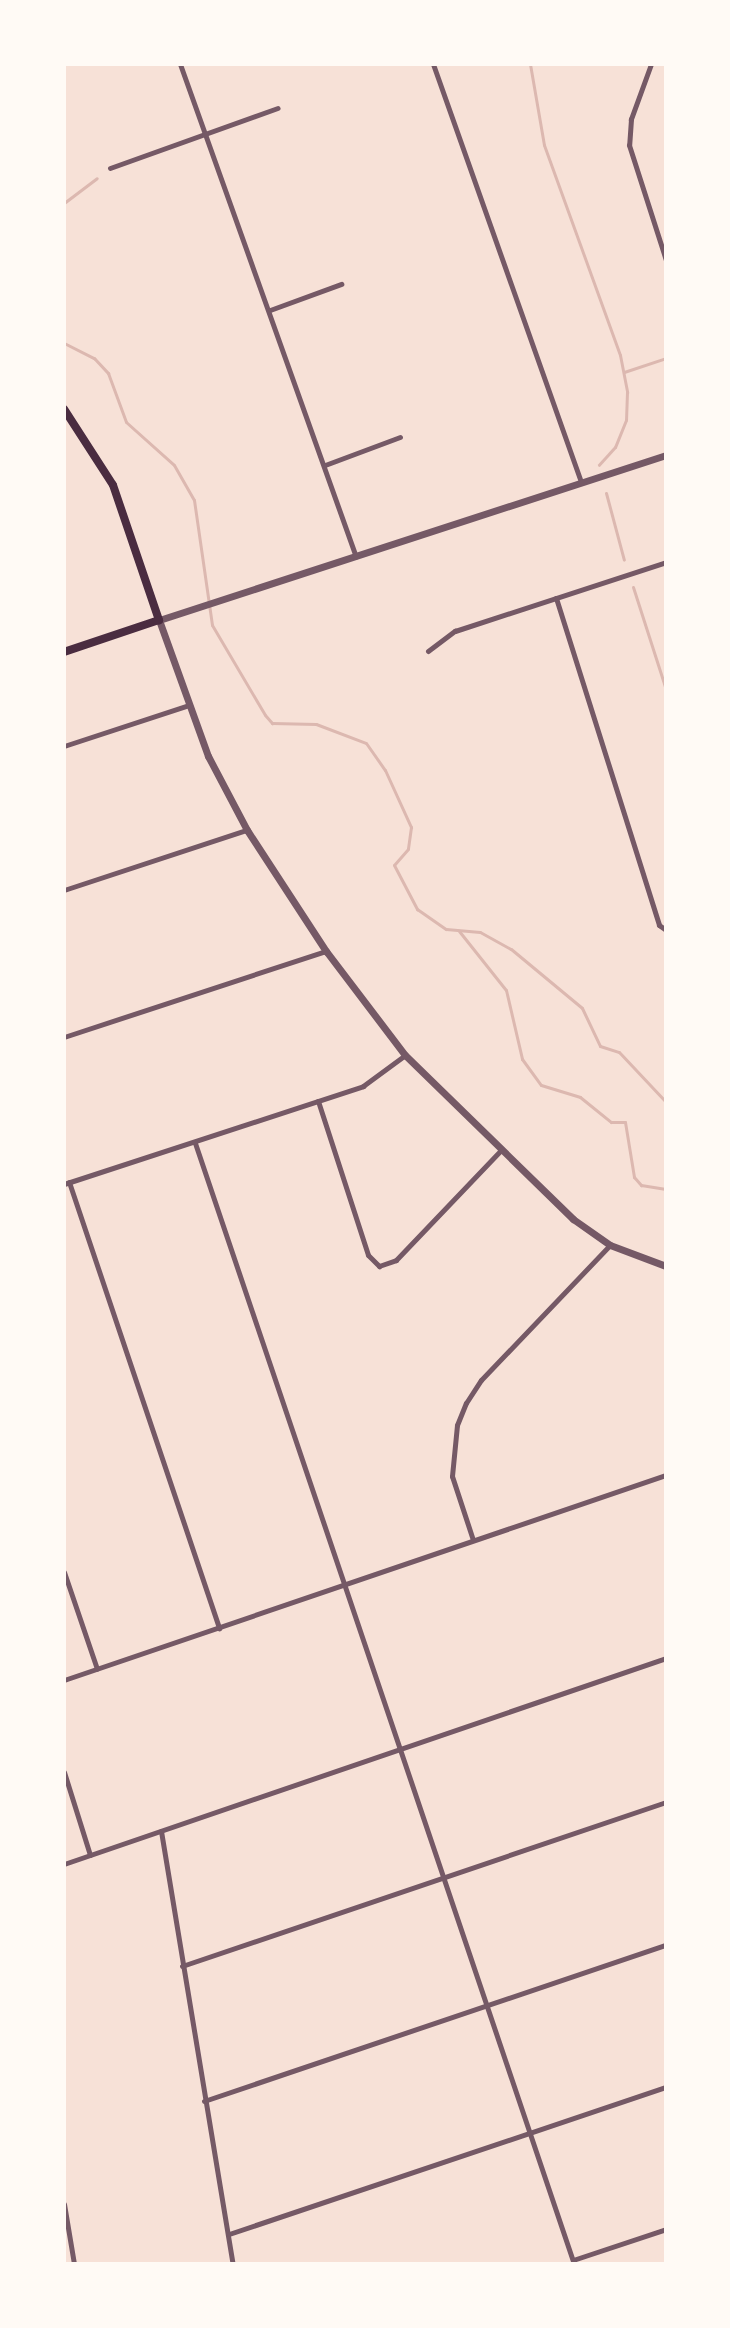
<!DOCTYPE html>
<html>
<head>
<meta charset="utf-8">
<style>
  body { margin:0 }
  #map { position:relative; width:730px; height:2328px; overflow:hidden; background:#f7e1d7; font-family:Manrope,sans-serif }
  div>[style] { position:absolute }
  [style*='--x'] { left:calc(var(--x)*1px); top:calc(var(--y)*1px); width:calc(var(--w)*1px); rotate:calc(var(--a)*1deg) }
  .stream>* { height:3px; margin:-1.5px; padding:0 1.5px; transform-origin:1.5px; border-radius:1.5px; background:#dcb8b0 }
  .minor>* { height:5px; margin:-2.5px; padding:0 2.5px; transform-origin:2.5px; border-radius:2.5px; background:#755966 }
  .tertiary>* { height:7px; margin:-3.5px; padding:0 3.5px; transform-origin:3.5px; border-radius:3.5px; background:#755966 }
  .secondary>* { height:8px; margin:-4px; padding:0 4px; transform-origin:4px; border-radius:4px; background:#4a2c40 }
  span { translate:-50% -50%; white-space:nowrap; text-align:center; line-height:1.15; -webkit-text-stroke:8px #fffaf5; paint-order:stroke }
  .frame { position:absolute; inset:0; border:66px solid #fffaf5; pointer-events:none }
</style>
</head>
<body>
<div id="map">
  <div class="stream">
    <div style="--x:530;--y:64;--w:82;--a:80.2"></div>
    <div style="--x:544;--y:145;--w:223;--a:70.1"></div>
    <div style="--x:620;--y:355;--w:38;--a:79"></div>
    <div style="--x:627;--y:392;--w:28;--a:92"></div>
    <div style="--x:626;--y:420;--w:29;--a:112"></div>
    <div style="--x:615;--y:447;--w:24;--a:132"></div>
    <div style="--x:64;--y:203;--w:41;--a:-37.1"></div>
    <div style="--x:64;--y:343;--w:34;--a:27"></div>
    <div style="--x:94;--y:358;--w:21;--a:47"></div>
    <div style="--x:108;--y:373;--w:52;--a:69.8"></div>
    <div style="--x:126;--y:422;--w:64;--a:41.9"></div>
    <div style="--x:174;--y:465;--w:40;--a:60.3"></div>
    <div style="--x:194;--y:500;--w:126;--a:81.8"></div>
    <div style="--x:212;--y:625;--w:104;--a:59.5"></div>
    <div style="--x:265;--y:715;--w:11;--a:49"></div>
    <div style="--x:272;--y:723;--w:44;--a:1.3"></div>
    <div style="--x:316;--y:724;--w:53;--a:20.8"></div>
    <div style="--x:366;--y:743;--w:33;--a:55"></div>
    <div style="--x:385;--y:770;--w:63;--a:65.5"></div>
    <div style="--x:411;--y:827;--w:22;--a:98"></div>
    <div style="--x:408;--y:849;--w:21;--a:131"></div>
    <div style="--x:394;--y:865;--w:50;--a:62.4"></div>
    <div style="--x:417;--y:909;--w:35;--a:35"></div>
    <div style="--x:446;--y:929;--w:34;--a:5"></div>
    <div style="--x:480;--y:932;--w:35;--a:29"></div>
    <div style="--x:511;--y:949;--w:92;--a:39.7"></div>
    <div style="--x:582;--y:1008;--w:42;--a:64.7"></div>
    <div style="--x:600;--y:1046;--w:20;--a:18"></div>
    <div style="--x:619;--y:1052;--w:69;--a:46.8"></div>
    <div style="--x:624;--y:372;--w:44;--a:-18.4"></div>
    <div style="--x:606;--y:493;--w:69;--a:75"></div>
    <div style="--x:633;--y:587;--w:108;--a:72.2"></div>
    <div style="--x:459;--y:931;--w:75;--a:51.5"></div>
    <div style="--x:506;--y:990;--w:71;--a:76.9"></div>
    <div style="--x:522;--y:1059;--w:32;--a:54"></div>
    <div style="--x:541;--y:1085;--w:41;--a:17.1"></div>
    <div style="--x:580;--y:1097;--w:40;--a:39"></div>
    <div style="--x:611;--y:1122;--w:14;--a:0"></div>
    <div style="--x:625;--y:1122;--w:56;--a:80.7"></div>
    <div style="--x:634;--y:1177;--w:11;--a:49"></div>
    <div style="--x:641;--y:1185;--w:25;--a:9"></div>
  </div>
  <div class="minor">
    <div style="--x:180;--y:64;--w:523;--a:70.35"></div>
    <div style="--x:433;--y:64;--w:444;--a:70.5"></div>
    <div style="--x:651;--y:64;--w:59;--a:110"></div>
    <div style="--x:631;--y:119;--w:26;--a:94"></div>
    <div style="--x:629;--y:145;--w:121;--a:72.2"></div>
    <div style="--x:110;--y:168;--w:178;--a:-19.7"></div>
    <div style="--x:270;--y:310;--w:76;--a:-20.1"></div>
    <div style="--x:325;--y:465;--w:80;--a:-20.5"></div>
    <div style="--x:556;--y:598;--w:343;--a:72.5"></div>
    <div style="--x:659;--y:925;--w:9;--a:36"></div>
    <div style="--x:428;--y:651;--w:34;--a:-37"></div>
    <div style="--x:455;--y:631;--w:222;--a:-18.1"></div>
    <div style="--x:64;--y:746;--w:132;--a:-18.2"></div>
    <div style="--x:64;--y:890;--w:193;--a:-18.2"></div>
    <div style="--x:64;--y:1037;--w:276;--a:-18.2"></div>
    <div style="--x:318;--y:1101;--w:162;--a:72"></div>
    <div style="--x:368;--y:1255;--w:16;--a:45"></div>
    <div style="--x:379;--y:1266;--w:18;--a:-19"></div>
    <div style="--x:396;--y:1260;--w:151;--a:-46.3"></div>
    <div style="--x:195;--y:1143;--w:1183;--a:71.32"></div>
    <div style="--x:69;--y:1182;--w:471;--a:71.4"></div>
    <div style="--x:64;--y:1184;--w:315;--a:-18.1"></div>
    <div style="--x:363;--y:1086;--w:52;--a:-36.4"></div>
    <div style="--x:473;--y:1540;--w:67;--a:-108.2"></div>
    <div style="--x:452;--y:1476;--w:51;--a:-84.4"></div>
    <div style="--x:457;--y:1425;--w:24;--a:-68"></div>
    <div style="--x:466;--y:1403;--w:27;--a:-57"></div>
    <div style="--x:481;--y:1380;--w:187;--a:-46.3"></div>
    <div style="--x:64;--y:1572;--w:102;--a:71.2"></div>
    <div style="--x:64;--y:1680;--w:636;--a:-18.81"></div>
    <div style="--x:64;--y:1772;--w:87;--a:72.6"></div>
    <div style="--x:161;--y:1831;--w:439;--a:80.6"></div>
    <div style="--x:64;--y:1864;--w:636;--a:-18.89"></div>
    <div style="--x:182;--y:1966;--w:511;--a:-18.72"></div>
    <div style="--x:204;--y:2101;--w:488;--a:-18.7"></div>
    <div style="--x:64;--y:2204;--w:61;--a:80.5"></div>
    <div style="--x:229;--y:2234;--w:461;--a:-18.6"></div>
    <div style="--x:573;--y:2260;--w:98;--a:-18.4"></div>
  </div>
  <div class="tertiary">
    <div style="--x:666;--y:455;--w:533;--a:161.97"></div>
    <div style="--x:159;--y:620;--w:145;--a:70.2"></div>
    <div style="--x:208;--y:756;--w:84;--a:62.2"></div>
    <div style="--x:247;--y:830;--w:145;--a:56.9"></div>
    <div style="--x:326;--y:951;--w:131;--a:52.8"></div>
    <div style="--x:405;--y:1055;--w:235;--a:44.3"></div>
    <div style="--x:573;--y:1219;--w:45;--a:35.1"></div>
    <div style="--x:610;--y:1245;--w:60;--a:20.6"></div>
  </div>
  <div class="secondary">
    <div style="--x:64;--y:409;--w:90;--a:57.2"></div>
    <div style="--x:113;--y:485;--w:143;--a:71.2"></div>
    <div style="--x:159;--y:620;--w:100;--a:161.4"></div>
  </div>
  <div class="frame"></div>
</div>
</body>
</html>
